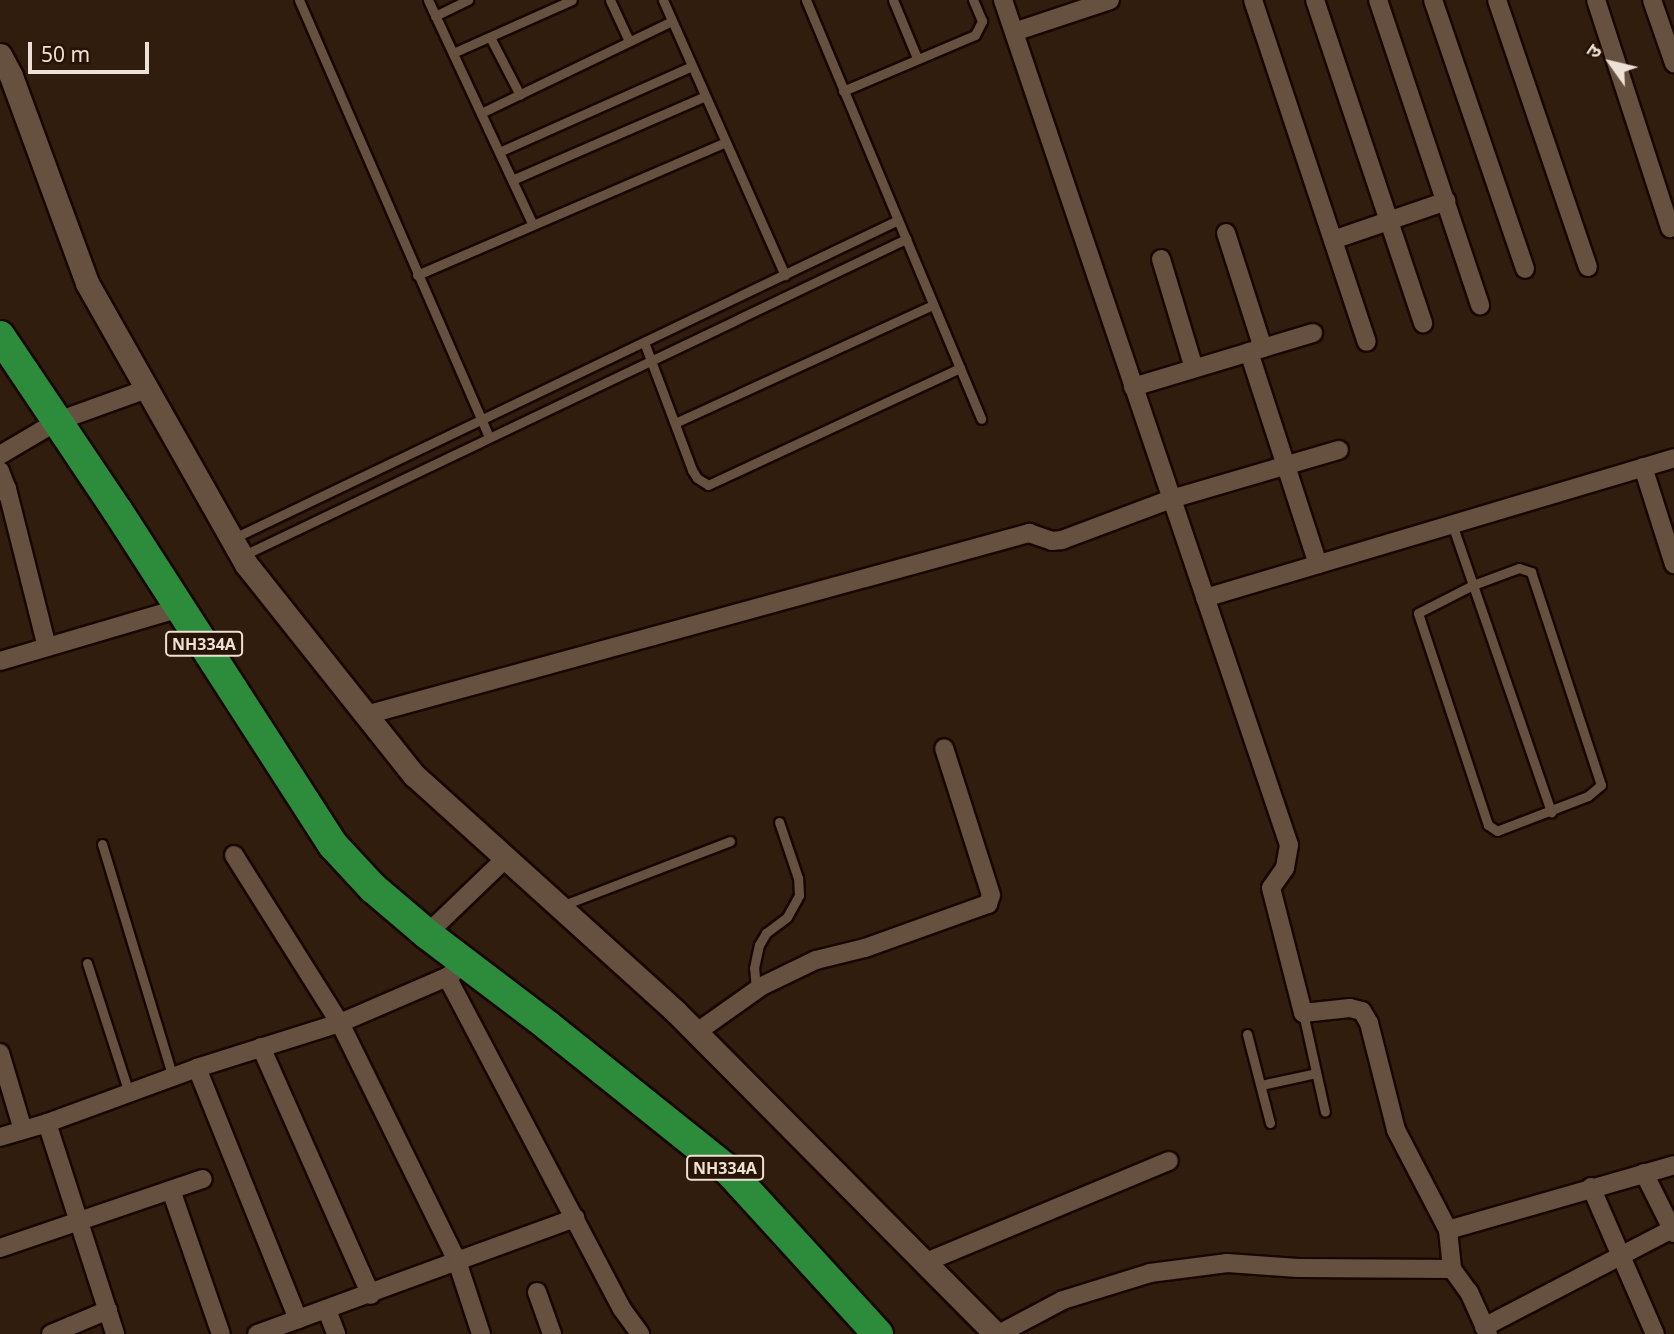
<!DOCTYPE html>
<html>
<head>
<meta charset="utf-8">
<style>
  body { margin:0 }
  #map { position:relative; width:1674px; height:1334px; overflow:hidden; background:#311d0e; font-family:"Noto Sans","Noto Sans Devanagari",sans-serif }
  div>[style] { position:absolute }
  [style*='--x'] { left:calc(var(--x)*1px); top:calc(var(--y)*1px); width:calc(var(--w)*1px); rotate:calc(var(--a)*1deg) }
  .roads { filter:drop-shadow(2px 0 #180700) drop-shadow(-2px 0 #180700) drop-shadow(0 2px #180700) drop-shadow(0 -2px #180700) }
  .service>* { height:9px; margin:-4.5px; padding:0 4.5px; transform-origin:4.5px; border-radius:4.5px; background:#66503f }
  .minor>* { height:18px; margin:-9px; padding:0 9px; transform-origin:9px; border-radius:9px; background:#66503f }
  .tertiary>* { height:23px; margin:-11.5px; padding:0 11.5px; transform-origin:11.5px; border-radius:11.5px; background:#66503f }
  .trunk>* { height:30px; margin:-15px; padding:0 15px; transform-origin:15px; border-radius:15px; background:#2c8c3c }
  span { translate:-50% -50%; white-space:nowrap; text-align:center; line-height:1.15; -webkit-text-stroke:5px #271405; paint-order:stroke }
  .shield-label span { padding:2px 5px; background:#271405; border:2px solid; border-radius:5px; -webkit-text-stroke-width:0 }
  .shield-label { font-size:16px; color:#eee0d6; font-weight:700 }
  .north { position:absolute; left:1576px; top:28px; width:70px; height:70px; -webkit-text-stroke:5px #271405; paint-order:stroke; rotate:304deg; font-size:19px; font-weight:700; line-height:28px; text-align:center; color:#eee0d6 }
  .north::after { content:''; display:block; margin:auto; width:24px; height:32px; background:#eee0d6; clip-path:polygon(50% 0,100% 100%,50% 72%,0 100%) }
  .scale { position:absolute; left:28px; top:42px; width:121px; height:32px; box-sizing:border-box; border:4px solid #eee0d6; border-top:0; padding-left:9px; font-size:21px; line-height:24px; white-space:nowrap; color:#eee0d6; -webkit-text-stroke:5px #271405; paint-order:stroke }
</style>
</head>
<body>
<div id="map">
  <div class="roads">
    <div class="service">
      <div style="--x:299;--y:0;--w:477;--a:66.5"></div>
      <div style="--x:428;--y:0;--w:248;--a:65"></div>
      <div style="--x:610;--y:0;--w:45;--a:65.1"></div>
      <div style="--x:663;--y:0;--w:301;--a:66.1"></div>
      <div style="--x:806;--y:0;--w:454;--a:67.3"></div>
      <div style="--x:893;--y:0;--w:63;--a:67.5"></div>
      <div style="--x:435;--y:16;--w:37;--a:-26"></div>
      <div style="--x:490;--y:37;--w:65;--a:62.7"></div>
      <div style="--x:453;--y:53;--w:130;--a:-24"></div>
      <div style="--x:843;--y:91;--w:143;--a:-23"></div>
      <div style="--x:975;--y:35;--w:16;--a:-63"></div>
      <div style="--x:982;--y:21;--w:23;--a:-113"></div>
      <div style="--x:481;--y:113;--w:212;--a:-25.7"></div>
      <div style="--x:499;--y:152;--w:211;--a:-24"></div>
      <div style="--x:512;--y:180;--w:210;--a:-23.5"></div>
      <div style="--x:417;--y:275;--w:336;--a:-23.3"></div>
      <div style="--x:644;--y:342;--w:137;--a:69.4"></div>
      <div style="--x:692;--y:470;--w:9;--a:58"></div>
      <div style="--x:697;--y:478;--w:13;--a:32"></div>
      <div style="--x:708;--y:485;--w:278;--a:-24.9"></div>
      <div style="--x:675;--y:423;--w:284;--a:-24.6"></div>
      <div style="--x:1452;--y:524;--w:305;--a:71"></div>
      <div style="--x:234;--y:538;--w:736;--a:-25.59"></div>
      <div style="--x:244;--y:555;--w:734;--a:-25.52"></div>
      <div style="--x:1519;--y:568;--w:13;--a:18"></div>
      <div style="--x:1531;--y:572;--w:224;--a:71.8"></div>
      <div style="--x:1601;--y:785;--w:17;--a:140"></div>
      <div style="--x:1588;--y:796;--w:97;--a:159"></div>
      <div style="--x:1497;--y:831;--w:11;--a:-146"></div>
      <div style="--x:1488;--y:825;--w:223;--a:-108.3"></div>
      <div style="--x:1418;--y:613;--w:62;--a:-27"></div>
      <div style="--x:1473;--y:585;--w:49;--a:-20.3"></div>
      <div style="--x:102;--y:844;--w:244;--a:73.1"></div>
      <div style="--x:561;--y:906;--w:181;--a:-21"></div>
      <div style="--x:87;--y:963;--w:137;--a:72.1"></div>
      <div style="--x:756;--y:989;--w:21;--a:-95"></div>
      <div style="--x:754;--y:968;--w:24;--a:-78"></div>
      <div style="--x:759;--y:945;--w:14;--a:-60"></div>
      <div style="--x:766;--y:933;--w:26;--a:-37"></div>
      <div style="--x:787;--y:917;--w:25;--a:-61"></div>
      <div style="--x:799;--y:895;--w:17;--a:-93"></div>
      <div style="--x:798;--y:878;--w:59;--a:-108.7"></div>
      <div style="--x:1303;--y:1013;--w:101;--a:77.5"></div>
      <div style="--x:1247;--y:1034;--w:92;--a:75.5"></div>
      <div style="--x:1261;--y:1085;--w:56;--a:-12.3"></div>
    </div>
    <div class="minor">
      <div style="--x:1003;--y:0;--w:892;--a:71.3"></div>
      <div style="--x:1289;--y:845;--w:23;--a:100"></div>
      <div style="--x:1285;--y:868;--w:24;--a:125"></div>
      <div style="--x:1271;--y:888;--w:129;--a:75.6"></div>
      <div style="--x:1303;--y:1013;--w:47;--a:-6.1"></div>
      <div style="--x:1350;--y:1008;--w:12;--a:14"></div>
      <div style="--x:1362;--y:1011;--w:14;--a:60"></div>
      <div style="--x:1369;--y:1023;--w:110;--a:75.8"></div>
      <div style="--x:1396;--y:1130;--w:113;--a:62.5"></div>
      <div style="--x:1448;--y:1230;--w:39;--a:84"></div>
      <div style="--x:1253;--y:0;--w:360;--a:71.6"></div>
      <div style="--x:1315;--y:0;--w:341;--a:71.5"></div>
      <div style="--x:1378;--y:0;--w:322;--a:71.5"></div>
      <div style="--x:1433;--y:0;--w:284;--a:71.1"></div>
      <div style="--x:1497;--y:0;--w:282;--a:71.2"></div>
      <div style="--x:1596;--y:0;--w:240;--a:72"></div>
      <div style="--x:1652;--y:0;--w:67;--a:70.8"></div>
      <div style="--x:1014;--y:32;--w:101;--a:-18.4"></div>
      <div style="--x:1226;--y:233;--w:121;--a:72.2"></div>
      <div style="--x:1333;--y:240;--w:120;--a:-19"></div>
      <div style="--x:1161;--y:259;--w:114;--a:73.2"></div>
      <div style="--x:1249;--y:352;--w:223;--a:72"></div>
      <div style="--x:1133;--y:387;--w:188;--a:-16.7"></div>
      <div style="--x:0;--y:455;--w:67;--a:-30.4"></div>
      <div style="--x:58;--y:421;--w:95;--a:-19.8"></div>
      <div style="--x:1643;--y:467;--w:102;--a:72.3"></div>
      <div style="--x:0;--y:471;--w:19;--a:69"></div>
      <div style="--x:7;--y:489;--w:7;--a:164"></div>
      <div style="--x:7;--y:489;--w:163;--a:75.8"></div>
      <div style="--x:1205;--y:598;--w:489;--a:-16.6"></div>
      <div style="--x:0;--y:661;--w:188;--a:-16.4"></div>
      <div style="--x:366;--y:715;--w:688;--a:-15.35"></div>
      <div style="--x:1029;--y:533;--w:24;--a:19"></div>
      <div style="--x:1052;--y:541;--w:10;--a:-6"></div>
      <div style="--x:1062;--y:540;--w:116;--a:-20.6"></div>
      <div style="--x:1171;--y:499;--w:175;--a:-16.3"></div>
      <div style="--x:234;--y:855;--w:199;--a:57.8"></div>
      <div style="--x:340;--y:1023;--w:265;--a:63.8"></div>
      <div style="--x:457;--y:1261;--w:213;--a:159.9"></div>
      <div style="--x:427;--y:934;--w:110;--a:-43.9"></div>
      <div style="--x:447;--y:977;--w:375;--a:62.2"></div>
      <div style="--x:622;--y:1309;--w:31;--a:54"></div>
      <div style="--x:697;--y:1032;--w:80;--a:-35.3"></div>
      <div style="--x:762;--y:986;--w:60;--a:-25.7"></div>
      <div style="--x:816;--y:960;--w:50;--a:-13.8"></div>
      <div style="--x:865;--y:948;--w:131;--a:-19.7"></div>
      <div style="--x:988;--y:904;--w:9;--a:-72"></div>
      <div style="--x:991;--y:895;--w:154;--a:-107.7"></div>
      <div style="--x:261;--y:1047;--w:271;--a:66.1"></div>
      <div style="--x:0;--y:1053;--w:80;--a:73.4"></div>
      <div style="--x:197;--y:1068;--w:271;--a:68.1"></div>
      <div style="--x:47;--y:1123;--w:222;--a:72.1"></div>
      <div style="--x:0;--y:1137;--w:49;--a:-16.6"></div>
      <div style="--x:47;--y:1123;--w:160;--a:-20.1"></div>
      <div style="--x:197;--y:1068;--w:150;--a:-17.5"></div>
      <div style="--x:340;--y:1023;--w:116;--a:-23.3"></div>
      <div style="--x:447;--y:977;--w:24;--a:-36"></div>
      <div style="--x:1644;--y:1173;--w:67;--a:63.4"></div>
      <div style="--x:1591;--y:1187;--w:160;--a:66.5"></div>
      <div style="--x:171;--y:1190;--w:152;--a:70.9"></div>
      <div style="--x:1448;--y:1230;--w:235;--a:-16"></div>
      <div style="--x:0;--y:1248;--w:214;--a:-18.8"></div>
      <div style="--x:926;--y:1262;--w:263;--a:-22.6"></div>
      <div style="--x:537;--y:1292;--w:45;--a:70.3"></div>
      <div style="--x:327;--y:1310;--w:26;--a:69"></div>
      <div style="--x:1484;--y:1327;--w:212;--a:-27.5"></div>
      <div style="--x:51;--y:1334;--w:62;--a:-22.8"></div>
      <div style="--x:481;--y:1334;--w:77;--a:-108.2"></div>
      <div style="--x:457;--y:1261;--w:126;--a:-20"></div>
      <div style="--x:999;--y:1334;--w:72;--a:-28"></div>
      <div style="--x:1063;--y:1300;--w:91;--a:-17.2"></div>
      <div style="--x:1150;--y:1273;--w:78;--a:-7.4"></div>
      <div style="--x:1227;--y:1263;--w:71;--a:4"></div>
      <div style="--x:1298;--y:1268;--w:154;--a:0.4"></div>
      <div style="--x:1452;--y:1269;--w:29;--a:54"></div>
      <div style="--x:1469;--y:1292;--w:46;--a:65.7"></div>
    </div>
    <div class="tertiary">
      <div style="--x:0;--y:55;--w:24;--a:62"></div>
      <div style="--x:11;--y:76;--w:221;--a:69.8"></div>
      <div style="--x:87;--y:283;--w:323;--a:60.5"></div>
      <div style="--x:246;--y:564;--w:270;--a:51.5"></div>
      <div style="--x:414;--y:775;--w:353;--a:42.1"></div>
      <div style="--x:676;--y:1012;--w:454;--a:45.2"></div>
    </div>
    <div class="trunk">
      <div style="--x:0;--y:336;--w:210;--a:56.1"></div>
      <div style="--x:117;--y:510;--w:399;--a:57.2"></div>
      <div style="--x:333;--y:845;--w:59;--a:47.1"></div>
      <div style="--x:373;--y:888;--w:71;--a:40.4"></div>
      <div style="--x:427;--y:934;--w:152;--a:37.2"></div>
      <div style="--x:548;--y:1026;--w:232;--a:38.7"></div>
      <div style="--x:729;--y:1171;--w:221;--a:47.6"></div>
    </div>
  </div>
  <div class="shield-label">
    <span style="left:204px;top:644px">NH334A</span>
    <span style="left:725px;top:1168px">NH334A</span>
  </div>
  <div class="north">उ</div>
  <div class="scale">50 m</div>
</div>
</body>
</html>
